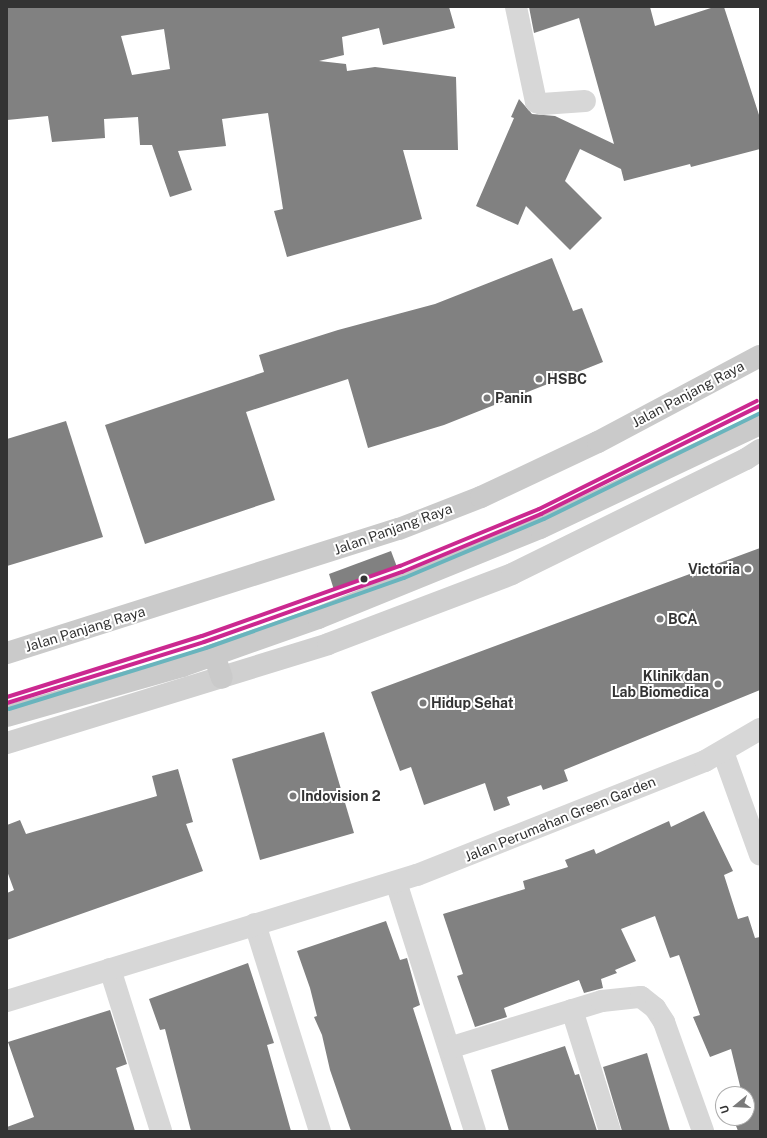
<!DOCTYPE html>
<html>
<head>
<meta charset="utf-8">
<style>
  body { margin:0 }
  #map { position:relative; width:767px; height:1138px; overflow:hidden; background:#fff; font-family:"Public Sans",sans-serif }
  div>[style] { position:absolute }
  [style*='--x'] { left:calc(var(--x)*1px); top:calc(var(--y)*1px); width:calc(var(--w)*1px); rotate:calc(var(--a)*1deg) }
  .building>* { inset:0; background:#818181 }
  .street>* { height:22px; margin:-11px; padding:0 11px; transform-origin:11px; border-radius:11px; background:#d7d7d7 }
  .secondary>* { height:22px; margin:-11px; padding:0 11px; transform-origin:11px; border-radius:11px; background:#d0d0d0 }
  .primary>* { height:22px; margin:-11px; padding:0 11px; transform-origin:11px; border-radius:11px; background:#cacaca }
  .bus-1>* { height:4px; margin:-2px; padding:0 2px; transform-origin:2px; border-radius:2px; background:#cc2790 }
  .bus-2>* { height:4px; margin:-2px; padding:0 2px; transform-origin:2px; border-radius:2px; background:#69b4bd }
  .bus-3>* { height:4px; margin:-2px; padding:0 2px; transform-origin:2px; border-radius:2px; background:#cb2990 }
  .dots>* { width:11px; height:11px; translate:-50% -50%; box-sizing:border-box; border:2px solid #fff; border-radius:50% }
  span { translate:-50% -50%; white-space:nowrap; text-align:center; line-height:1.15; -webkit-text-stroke:4px #fff; paint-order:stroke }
  .poi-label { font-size:14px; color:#333; font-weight:700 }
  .left { translate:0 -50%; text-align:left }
  .right { translate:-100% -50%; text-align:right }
  .street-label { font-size:14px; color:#333 }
  .frame { position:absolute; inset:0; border:8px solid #333; pointer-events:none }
  .north { position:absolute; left:715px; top:1086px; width:40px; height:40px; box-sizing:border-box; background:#fff; border:1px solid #adadad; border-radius:50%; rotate:252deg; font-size:11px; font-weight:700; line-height:16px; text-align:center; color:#333 }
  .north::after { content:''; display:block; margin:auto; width:14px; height:18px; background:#7a7a7a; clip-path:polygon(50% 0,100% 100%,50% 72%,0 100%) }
</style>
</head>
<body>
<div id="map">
  <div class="building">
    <div style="clip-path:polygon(evenodd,7px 7px,449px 7px,455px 28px,383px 45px,379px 28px,342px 37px,344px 55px,319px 61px,346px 64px,347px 71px,375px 67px,456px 77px,458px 150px,403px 150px,422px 219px,287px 257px,274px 211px,283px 209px,268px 113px,222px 119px,226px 146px,178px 151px,192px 190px,170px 197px,152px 145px,140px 145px,138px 117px,104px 119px,105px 138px,52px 142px,48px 116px,7px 120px,7px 7px,164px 29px,170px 69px,132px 75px,121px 36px,164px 29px)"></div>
    <div style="clip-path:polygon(529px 7px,650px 7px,655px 26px,714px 7px,724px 7px,760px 118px,760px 149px,691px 167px,690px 164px,624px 181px,621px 169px,580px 149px,565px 181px,602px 218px,570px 250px,526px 206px,518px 225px,476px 206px,514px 118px,511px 117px,519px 99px,532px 114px,555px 116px,614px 144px,579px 18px,534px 33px)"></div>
    <div style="clip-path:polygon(552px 258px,573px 311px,582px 308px,603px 362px,444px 425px,368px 448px,348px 379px,246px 412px,275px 500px,145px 544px,105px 425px,264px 372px,259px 355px,338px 330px,435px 304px)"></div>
    <div style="clip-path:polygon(66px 421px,103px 537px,7px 566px,7px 439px)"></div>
    <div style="clip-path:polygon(760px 548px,760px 690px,564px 770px,568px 781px,543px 790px,541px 785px,507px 797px,510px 805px,494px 811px,485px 783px,424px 805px,411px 767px,400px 771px,371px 692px)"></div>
    <div style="clip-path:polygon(391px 551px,397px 567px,334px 590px,329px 574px)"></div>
    <div style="clip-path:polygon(324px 732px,354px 833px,260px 860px,232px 759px)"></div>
    <div style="clip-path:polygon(178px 769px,193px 822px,186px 824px,203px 871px,7px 940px,7px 893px,14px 890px,7px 871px,7px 825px,20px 820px,26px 834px,157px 796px,152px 776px)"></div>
    <div style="clip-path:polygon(704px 811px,733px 871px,724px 875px,738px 919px,748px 916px,755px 938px,760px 937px,760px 1131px,738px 1131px,733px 1118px,747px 1118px,747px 1094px,730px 1094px,741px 1090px,731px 1049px,710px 1057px,693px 1017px,700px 1015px,679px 955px,670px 958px,655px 916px,621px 929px,636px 961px,615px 970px,617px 973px,601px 979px,603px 988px,584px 993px,579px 980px,504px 1008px,507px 1017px,475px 1027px,457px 976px,463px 974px,443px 914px,525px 889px,523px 881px,568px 867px,565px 860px,594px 849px,596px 854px,669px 821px,671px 827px)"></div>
    <div style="clip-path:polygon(386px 921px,400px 960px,407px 958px,420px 1005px,413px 1008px,452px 1131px,351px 1131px,330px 1070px,322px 1035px,314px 1017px,317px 1016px,310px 988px,297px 951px)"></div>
    <div style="clip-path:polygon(248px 963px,274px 1043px,267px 1045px,291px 1131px,191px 1131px,165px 1029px,160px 1030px,149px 999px)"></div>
    <div style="clip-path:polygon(110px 1010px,127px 1064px,116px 1068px,135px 1131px,7px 1131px,7px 1127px,34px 1117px,8px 1042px)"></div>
    <div style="clip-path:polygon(565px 1046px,575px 1075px,579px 1074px,597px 1131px,509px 1131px,491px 1070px)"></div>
    <div style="clip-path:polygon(647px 1053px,670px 1131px,622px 1131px,603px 1067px)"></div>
  </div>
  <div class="street">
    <div style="--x:516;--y:7;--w:97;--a:78.1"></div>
    <div style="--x:536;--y:102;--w:6;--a:18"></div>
    <div style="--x:542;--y:104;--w:43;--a:-4"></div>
    <div style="--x:723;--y:752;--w:109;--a:70.2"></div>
    <div style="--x:396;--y:882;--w:261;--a:72.4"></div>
    <div style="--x:255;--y:924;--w:217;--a:72.6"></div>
    <div style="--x:110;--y:969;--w:170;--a:72.5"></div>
    <div style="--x:7;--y:1001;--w:429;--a:-17.1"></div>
    <div style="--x:417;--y:875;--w:310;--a:-21.6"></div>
    <div style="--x:705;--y:761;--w:64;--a:-30.2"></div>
    <div style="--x:572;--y:1010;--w:127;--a:72.6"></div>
    <div style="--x:449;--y:1048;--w:160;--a:-17.1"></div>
    <div style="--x:602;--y:1001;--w:39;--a:-6"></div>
    <div style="--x:641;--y:997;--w:18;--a:38"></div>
    <div style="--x:655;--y:1008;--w:17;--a:57"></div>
    <div style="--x:664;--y:1022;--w:116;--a:70.3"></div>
  </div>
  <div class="secondary">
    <div style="--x:7;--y:743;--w:336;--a:-17.1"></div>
    <div style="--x:328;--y:644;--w:197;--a:-20.8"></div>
    <div style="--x:512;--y:574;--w:261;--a:-26.2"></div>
    <div style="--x:746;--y:459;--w:17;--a:-33"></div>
  </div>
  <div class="primary">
    <div style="--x:7;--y:653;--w:411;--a:-17.6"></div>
    <div style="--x:399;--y:529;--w:88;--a:-21.3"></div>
    <div style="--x:481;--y:497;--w:129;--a:-25.2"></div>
    <div style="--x:598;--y:442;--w:183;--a:-28"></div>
    <div style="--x:214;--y:655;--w:24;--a:71"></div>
    <div style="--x:7;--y:716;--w:182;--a:-15.9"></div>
    <div style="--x:182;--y:666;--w:144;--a:-19.4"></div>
    <div style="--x:318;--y:618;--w:240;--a:-22.1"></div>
    <div style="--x:540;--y:528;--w:243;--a:-25.3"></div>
  </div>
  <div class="bus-1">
    <div style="--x:7;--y:703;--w:206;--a:-17.2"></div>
    <div style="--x:204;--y:642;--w:210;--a:-19.5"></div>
    <div style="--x:402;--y:572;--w:151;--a:-22.6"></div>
    <div style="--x:541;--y:514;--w:244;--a:-26.3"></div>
  </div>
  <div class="bus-2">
    <div style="--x:9;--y:709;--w:206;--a:-17.2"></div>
    <div style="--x:206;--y:648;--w:210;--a:-19.5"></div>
    <div style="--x:404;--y:578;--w:152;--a:-22.9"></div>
    <div style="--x:544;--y:519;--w:241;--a:-26.1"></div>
  </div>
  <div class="bus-3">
    <div style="--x:7;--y:697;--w:204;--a:-17.4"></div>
    <div style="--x:202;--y:636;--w:210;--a:-19.5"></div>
    <div style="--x:400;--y:566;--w:150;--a:-22.3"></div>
    <div style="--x:539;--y:509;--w:243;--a:-26.4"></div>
  </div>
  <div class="dots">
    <div style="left:539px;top:379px;background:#7a7a7a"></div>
    <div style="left:487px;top:398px;background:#7a7a7a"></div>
    <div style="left:748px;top:569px;background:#7a7a7a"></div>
    <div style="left:364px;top:579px;background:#333"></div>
    <div style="left:660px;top:619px;background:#7a7a7a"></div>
    <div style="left:718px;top:684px;background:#7a7a7a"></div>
    <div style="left:423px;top:703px;background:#7a7a7a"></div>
    <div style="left:293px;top:796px;background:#7a7a7a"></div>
  </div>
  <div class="poi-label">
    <span class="left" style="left:547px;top:379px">HSBC</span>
    <span class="left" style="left:495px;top:398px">Panin</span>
    <span class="right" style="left:740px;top:569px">Victoria</span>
    <span class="left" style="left:668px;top:619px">BCA</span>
    <span class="right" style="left:709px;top:684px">Klinik dan<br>Lab Biomedica</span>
    <span class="left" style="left:431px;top:703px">Hidup Sehat</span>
    <span class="left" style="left:301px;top:796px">Indovision 2</span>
  </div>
  <div class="street-label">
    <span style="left:688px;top:394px;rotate:-28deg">Jalan Panjang Raya</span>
    <span style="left:393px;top:529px;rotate:-20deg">Jalan Panjang Raya</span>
    <span style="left:85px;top:629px;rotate:-17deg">Jalan Panjang Raya</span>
    <span style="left:560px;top:819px;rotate:-22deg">Jalan Perumahan Green Garden</span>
  </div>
  <div class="frame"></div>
  <div class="north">U</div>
</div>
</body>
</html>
